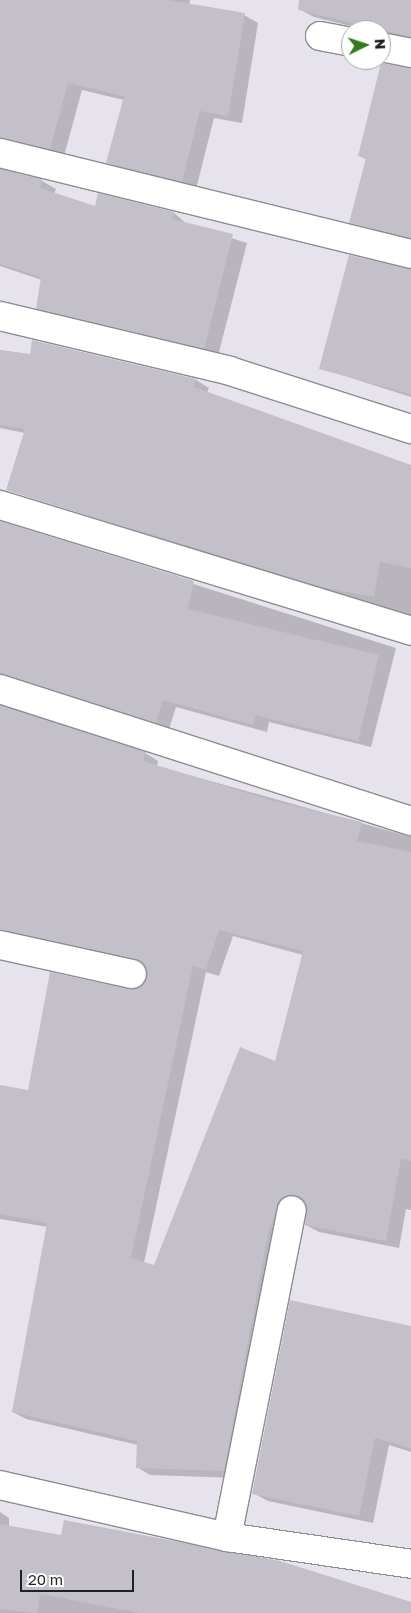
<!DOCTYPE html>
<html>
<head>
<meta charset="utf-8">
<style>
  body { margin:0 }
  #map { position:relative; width:411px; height:1613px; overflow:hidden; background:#e6e3ec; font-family:"Golos Text",sans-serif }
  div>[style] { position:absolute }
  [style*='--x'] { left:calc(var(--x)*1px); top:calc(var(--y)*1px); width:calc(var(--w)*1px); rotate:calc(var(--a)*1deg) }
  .shadow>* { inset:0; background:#0003 }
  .building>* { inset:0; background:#c3c0c9 }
  .roads { filter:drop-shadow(1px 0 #8d8b93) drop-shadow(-1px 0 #8d8b93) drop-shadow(0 1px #8d8b93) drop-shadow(0 -1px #8d8b93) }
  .minor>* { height:28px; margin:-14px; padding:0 14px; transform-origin:14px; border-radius:14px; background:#fff }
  span { translate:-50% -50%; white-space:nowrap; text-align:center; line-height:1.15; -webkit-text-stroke:4.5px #fff; paint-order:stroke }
  .north { position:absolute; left:341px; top:20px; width:50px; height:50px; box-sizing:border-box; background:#fff; border:1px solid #a6a5a7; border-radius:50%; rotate:86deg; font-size:14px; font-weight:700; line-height:20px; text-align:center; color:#201f23 }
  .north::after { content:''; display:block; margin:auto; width:18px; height:22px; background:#367b1e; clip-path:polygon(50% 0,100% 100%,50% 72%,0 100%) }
  .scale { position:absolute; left:20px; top:1570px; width:114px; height:22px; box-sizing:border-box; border:2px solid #201f23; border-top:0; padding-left:6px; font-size:15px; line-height:18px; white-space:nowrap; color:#201f23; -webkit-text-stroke:4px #fff; paint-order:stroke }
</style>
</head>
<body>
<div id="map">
  <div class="shadow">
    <div style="clip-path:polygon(34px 0,190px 0,189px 5px,244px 15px,258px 23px,242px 123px,214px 118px,196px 189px,121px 170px,107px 162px,124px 100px,82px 90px,64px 156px,0 155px,0 17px)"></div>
    <div style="clip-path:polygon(304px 0,411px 0,411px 41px,314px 17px,301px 10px)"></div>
    <div style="clip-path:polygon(411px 69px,411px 241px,351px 222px,367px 160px,360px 156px)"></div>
    <div style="clip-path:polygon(0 163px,2px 169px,42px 181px,56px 189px,54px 194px,96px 207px,174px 213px,187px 224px,247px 243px,218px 356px,52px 316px,38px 308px,42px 280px,0 266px)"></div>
    <div style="clip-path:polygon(411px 270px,411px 397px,320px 368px)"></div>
    <div style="clip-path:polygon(0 350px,196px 380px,209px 388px,207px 393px,411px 466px,411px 617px,7px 490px,25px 433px,0 428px)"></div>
    <div style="clip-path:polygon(0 523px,396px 648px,371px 747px,269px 722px,267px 732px,176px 707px,169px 729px,0 692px)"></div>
    <div style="clip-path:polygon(evenodd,0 703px,145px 753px,158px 761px,157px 766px,411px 837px,411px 1210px,406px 1209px,399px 1248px,319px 1232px,306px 1225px,306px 1202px,294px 1207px,237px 1478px,150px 1475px,137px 1467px,138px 1445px,26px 1419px,13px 1412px,48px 1227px,0 1219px,0 1086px,30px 1092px,129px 991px,138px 990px,148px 978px,143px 964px,17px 937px,0 943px,0 703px,233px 936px,303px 955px,276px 1063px,155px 1266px,144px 1263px,206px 972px,219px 976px,233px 936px)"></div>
    <div style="clip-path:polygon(411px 1327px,411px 1452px,389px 1445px,373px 1523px,268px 1501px,253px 1493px)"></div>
    <div style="clip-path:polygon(0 1512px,9px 1518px,9px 1527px,411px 1603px,411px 1613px,0 1613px)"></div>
  </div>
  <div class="building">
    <div style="clip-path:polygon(0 0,168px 0,245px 13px,228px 116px,200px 111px,182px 182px,106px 163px,124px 96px,68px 83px,50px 149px,0 138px)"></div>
    <div style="clip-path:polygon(299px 0,411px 0,411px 37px,298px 10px)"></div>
    <div style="clip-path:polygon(381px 63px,411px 68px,411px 238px,349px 223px,366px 158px,358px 156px)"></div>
    <div style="clip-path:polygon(0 169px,42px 179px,40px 188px,95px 206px,98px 193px,174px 212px,172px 219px,233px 234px,204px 349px,36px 309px,41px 277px,0 264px)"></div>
    <div style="clip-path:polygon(349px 255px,411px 269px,411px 394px,319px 369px)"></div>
    <div style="clip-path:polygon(32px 340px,196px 379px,194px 387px,411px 465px,411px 568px,380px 562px,374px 597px,322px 587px,6px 490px,25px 429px,0 425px,0 350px,30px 354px)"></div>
    <div style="clip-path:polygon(0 521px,194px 581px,188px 609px,379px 655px,358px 741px,256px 715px,253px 725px,163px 700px,156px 723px,0 674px)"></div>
    <div style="clip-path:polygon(evenodd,0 705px,146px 752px,143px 761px,270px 800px,362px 822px,357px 841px,411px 852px,411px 1161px,401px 1158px,386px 1241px,305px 1225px,307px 1205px,303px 1199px,295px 1195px,280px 1200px,269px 1229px,224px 1471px,136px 1468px,137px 1441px,12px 1412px,47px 1223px,0 1214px,0 1085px,28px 1090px,50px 972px,129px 989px,143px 985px,147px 977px,143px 963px,135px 959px,0 930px,0 705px,219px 930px,303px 951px,275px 1061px,240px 1047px,154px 1265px,131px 1258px,193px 965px,206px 970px,219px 930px)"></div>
    <div style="clip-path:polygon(290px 1300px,411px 1326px,411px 1448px,375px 1438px,359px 1516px,252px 1494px)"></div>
    <div style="clip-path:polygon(64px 1520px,280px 1561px,411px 1602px,411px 1613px,140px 1613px,40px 1594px,37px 1613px,0 1609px,0 1524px,61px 1535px)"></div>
  </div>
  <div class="roads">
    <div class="minor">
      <div style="--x:320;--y:36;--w:32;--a:11"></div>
      <div style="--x:381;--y:47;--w:31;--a:11"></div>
      <div style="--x:0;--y:153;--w:423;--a:13.8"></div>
      <div style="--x:0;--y:316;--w:236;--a:13.4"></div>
      <div style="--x:230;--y:371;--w:190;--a:17.8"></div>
      <div style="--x:0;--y:505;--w:430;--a:17"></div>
      <div style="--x:0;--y:689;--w:432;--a:17.8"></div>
      <div style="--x:0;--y:945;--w:135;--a:12.4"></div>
      <div style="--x:0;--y:1485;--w:233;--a:12.9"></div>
      <div style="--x:227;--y:1537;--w:186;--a:8.3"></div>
      <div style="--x:227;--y:1537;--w:333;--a:-78.8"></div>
    </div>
  </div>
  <div class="north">N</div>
  <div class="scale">20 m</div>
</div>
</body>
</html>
